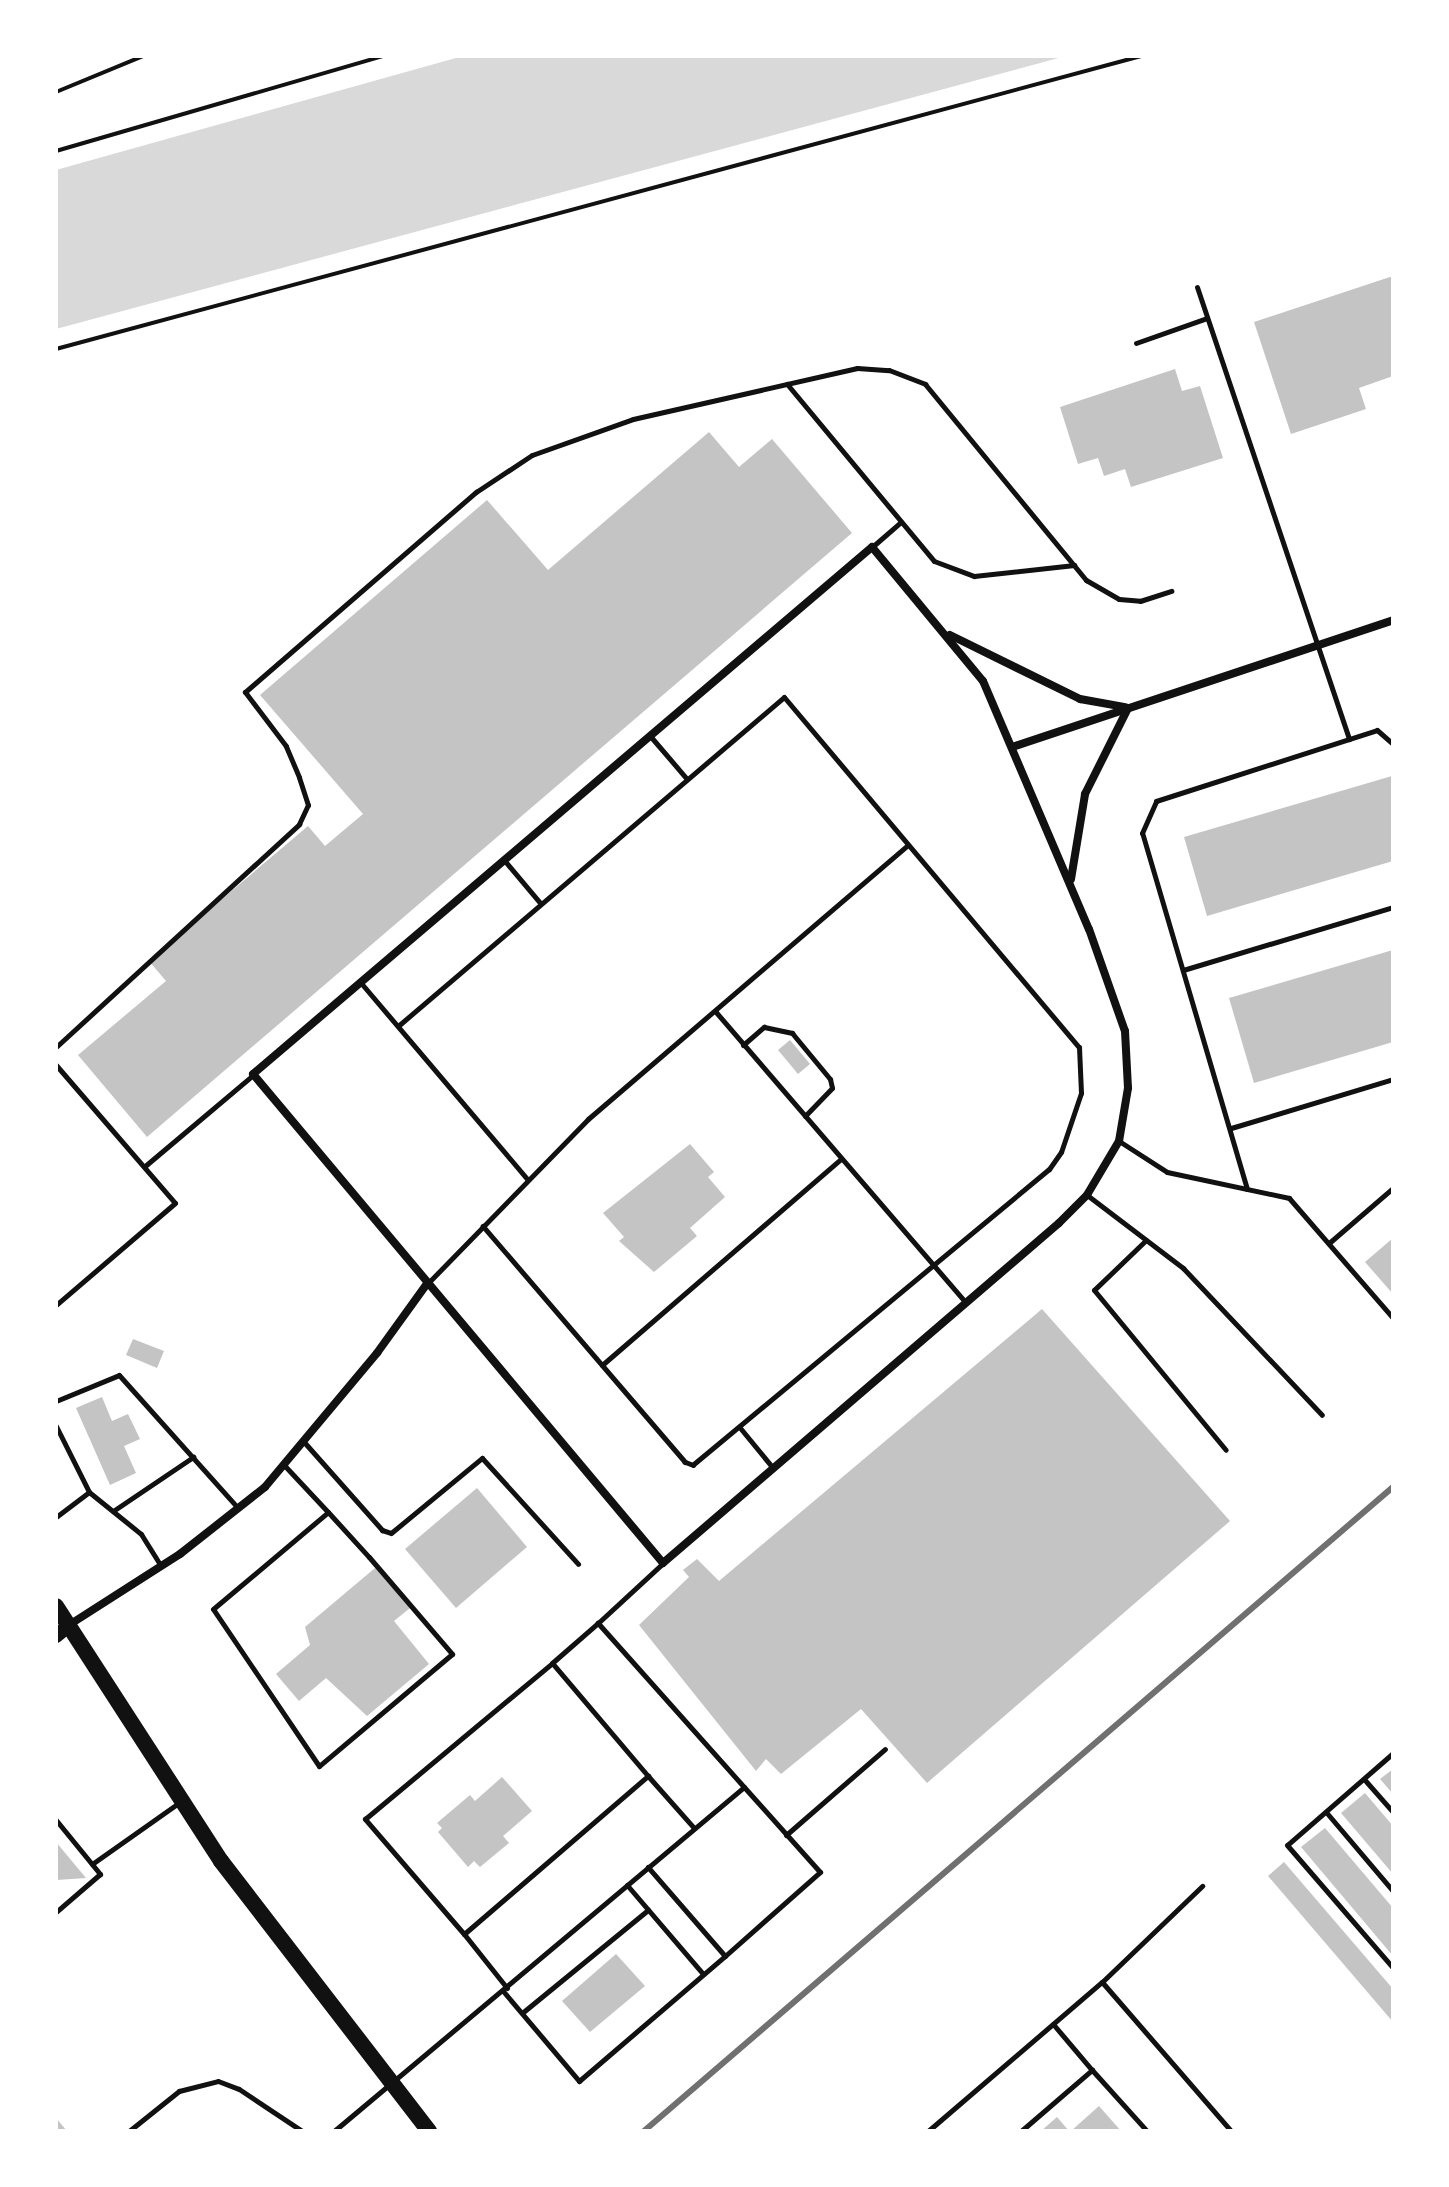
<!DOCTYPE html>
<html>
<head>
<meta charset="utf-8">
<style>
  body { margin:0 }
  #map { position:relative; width:1449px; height:2187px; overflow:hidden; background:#fff; font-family:Karla,sans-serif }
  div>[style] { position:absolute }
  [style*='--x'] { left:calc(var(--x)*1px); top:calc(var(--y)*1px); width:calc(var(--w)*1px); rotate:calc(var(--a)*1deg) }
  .water>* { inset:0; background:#d9d9d9 }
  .building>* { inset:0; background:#c4c4c4 }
  .path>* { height:4px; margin:-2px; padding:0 2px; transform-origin:2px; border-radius:2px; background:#111 }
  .service>* { height:5px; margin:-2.5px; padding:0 2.5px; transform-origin:2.5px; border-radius:2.5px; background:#111 }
  .minor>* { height:8px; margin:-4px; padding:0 4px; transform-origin:4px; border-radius:4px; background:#111 }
  .tertiary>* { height:14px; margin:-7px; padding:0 7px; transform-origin:7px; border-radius:7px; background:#111 }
  .secondary>* { height:16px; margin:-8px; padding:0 8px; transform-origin:8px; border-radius:8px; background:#111 }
  .rail>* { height:6px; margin:-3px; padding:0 3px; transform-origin:3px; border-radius:3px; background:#707070 }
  span { translate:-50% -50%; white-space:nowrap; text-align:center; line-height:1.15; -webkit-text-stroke:7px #fff; paint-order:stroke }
  .frame { position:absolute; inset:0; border:58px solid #fff; pointer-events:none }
</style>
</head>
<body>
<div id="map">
  <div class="water">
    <div style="clip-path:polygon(463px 56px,1066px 56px,56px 329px,56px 170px)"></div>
  </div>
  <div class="building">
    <div style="clip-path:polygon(1393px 276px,1393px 376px,1359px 388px,1366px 409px,1291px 434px,1254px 322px)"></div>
    <div style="clip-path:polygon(1175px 369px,1182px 391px,1200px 386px,1223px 458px,1131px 487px,1125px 469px,1104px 476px,1098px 458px,1078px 464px,1060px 407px)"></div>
    <div style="clip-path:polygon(709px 432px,739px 467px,772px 439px,852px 533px,147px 1137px,78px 1055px,166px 981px,149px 961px,308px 826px,325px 846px,363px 814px,260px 695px,487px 500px,548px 570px)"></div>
    <div style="clip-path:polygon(1392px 776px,1393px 861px,1207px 916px,1184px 837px)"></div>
    <div style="clip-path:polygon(1393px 950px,1393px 1042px,1254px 1083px,1229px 998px)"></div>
    <div style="clip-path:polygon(790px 1040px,810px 1064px,798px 1074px,778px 1050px)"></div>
    <div style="clip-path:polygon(690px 1144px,714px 1172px,708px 1177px,725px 1197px,690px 1228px,697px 1236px,654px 1272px,619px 1241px,624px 1237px,603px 1213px)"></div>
    <div style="clip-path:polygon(1393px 1238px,1393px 1294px,1365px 1262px)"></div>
    <div style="clip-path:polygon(1042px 1309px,1230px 1521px,927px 1783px,861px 1709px,781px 1774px,766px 1759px,756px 1771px,639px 1625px,689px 1577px,683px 1570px,697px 1559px,719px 1581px)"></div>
    <div style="clip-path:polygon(133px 1339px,164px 1351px,157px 1368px,126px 1355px)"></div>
    <div style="clip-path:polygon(102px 1397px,112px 1421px,128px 1414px,140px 1439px,124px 1446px,136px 1473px,110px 1485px,76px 1408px)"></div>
    <div style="clip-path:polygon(477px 1488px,527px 1547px,456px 1608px,405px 1549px)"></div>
    <div style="clip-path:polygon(375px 1568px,410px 1608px,394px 1621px,429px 1664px,367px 1716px,326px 1678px,299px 1701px,276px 1674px,310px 1645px,305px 1627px)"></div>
    <div style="clip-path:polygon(1393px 1769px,1393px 1794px,1380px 1779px)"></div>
    <div style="clip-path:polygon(502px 1777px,532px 1811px,503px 1836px,509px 1843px,480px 1867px,474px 1861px,468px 1867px,438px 1832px,442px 1828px,437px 1823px,470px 1795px,475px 1801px)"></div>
    <div style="clip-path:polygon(1365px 1793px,1393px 1826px,1393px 1874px,1341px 1813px)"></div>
    <div style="clip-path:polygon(1325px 1828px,1393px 1908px,1393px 1956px,1301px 1847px)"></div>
    <div style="clip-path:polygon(56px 1842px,86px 1878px,56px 1880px)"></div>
    <div style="clip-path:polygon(1284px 1862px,1393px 1989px,1393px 2022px,1268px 1876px)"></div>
    <div style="clip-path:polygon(616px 1954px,645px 1986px,590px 2032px,562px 2001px)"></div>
    <div style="clip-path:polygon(1099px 2106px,1121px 2131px,1071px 2131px)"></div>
    <div style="clip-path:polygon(1057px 2117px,1069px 2131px,1041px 2131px)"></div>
    <div style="clip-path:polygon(56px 2118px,67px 2131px,56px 2131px)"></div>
  </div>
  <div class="path">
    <div style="--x:56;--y:92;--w:94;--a:-22.5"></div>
    <div style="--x:56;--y:151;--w:341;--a:-16.2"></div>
    <div style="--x:56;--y:349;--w:1124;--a:-15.11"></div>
  </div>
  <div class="service">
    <div style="--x:1197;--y:287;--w:477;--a:71.4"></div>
    <div style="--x:1136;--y:343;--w:75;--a:-19.4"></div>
    <div style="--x:787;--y:384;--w:230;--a:50.3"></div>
    <div style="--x:934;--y:561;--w:43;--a:20.6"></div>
    <div style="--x:974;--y:576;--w:101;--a:-6.3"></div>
    <div style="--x:872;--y:547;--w:38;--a:-41"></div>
    <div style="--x:651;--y:737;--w:55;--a:49.4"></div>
    <div style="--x:504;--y:860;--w:57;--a:49.9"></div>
    <div style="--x:1183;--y:970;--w:219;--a:-16.7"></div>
    <div style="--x:361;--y:983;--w:258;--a:49.7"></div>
    <div style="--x:715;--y:1011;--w:385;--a:49.3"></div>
    <div style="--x:398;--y:1026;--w:507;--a:-40.44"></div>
    <div style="--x:784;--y:697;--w:458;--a:49.9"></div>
    <div style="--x:1079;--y:1047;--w:46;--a:87.5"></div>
    <div style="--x:1081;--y:1093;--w:62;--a:108.7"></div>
    <div style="--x:1061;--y:1152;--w:21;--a:125"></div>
    <div style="--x:1049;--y:1169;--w:463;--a:140.3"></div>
    <div style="--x:693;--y:1465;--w:9;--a:-159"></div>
    <div style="--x:685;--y:1462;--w:311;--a:-130.6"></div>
    <div style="--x:743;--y:1045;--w:28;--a:-41"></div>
    <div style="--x:764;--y:1027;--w:29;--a:12"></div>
    <div style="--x:792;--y:1033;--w:60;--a:50.4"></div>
    <div style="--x:830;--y:1079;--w:9;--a:77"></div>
    <div style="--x:832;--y:1088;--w:39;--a:134"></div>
    <div style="--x:56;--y:1047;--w:330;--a:-42.5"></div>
    <div style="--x:299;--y:824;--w:21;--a:-65"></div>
    <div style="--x:308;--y:805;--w:29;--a:-108"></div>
    <div style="--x:299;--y:777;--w:34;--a:-113"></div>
    <div style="--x:286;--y:746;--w:68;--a:-127.2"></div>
    <div style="--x:245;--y:692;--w:306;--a:-40.9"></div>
    <div style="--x:476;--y:492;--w:67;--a:-33.5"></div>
    <div style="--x:532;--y:455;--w:107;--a:-19.6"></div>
    <div style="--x:633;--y:419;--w:230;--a:-12.8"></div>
    <div style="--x:857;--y:368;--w:32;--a:4"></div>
    <div style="--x:889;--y:370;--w:39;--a:21"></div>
    <div style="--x:925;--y:384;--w:254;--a:50.6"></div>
    <div style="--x:1086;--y:580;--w:38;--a:30"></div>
    <div style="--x:1119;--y:599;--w:21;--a:5"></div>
    <div style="--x:1140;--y:601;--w:33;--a:-18"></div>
    <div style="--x:56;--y:1065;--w:182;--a:49.2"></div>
    <div style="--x:175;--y:1203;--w:157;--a:139.4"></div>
    <div style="--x:1231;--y:1128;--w:169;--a:-16.8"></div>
    <div style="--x:1119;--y:1141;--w:57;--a:32.9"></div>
    <div style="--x:1167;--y:1172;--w:125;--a:12"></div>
    <div style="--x:1289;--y:1198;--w:159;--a:49.1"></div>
    <div style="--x:145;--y:1166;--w:141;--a:-40.1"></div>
    <div style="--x:1247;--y:1189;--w:371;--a:-106.4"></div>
    <div style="--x:1142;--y:833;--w:35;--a:-66"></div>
    <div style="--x:1156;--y:801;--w:232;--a:-17.8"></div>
    <div style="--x:1377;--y:730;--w:21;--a:41"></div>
    <div style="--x:1087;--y:1195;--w:121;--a:37.2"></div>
    <div style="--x:1183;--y:1268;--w:202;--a:46.6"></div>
    <div style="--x:1146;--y:1240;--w:72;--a:136.1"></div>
    <div style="--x:1094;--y:1290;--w:207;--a:50.5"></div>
    <div style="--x:1329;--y:1243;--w:84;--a:-40.7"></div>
    <div style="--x:427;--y:1284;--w:231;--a:-45.7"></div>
    <div style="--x:588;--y:1119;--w:421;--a:-40.6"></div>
    <div style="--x:602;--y:1365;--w:316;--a:-40.8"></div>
    <div style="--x:56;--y:1401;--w:68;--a:-22.4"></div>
    <div style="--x:119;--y:1375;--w:178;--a:48.2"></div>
    <div style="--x:56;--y:1426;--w:74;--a:63.4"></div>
    <div style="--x:89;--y:1492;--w:67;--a:38.9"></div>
    <div style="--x:141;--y:1534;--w:38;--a:58"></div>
    <div style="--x:741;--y:1429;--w:50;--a:50.6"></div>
    <div style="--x:304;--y:1442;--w:118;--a:48.4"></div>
    <div style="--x:382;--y:1530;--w:9;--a:18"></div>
    <div style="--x:391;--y:1533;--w:118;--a:-39.5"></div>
    <div style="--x:482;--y:1458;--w:143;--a:47.8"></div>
    <div style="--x:284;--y:1465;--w:64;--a:46.9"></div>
    <div style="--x:328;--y:1512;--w:61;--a:47.7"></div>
    <div style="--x:369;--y:1557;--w:128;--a:49.4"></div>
    <div style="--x:452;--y:1654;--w:174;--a:139.9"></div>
    <div style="--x:319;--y:1766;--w:189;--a:-124"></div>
    <div style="--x:213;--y:1609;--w:150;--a:-40.1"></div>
    <div style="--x:113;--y:1511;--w:97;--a:-34"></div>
    <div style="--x:56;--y:1517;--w:41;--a:-37.1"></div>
    <div style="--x:1393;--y:1753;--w:140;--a:139"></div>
    <div style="--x:1287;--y:1845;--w:162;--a:49.2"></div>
    <div style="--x:648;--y:1776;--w:69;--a:48.5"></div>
    <div style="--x:1364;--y:1779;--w:44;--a:48.7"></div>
    <div style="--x:1326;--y:1812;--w:104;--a:49.7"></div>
    <div style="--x:56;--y:1820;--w:70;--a:50.8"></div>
    <div style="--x:100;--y:1874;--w:58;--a:139.2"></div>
    <div style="--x:786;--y:1835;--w:131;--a:-41"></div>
    <div style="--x:92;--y:1864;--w:108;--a:-35.2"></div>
    <div style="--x:627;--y:1885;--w:117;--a:49.5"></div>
    <div style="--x:464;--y:1934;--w:152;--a:-130.7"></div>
    <div style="--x:365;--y:1819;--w:244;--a:-39.8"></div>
    <div style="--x:725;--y:1956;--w:127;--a:-41.5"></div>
    <div style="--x:820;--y:1872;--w:114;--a:-131.8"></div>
    <div style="--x:1102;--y:1982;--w:197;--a:49.1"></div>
    <div style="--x:507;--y:1988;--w:69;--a:-128.5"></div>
    <div style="--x:464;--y:1934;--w:243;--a:-40.7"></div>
    <div style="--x:648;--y:1776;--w:148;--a:-130.3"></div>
    <div style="--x:552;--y:1663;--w:61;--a:-41"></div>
    <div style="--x:503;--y:1991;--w:118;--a:49.8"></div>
    <div style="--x:579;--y:2081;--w:192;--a:-40.6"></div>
    <div style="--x:725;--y:1956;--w:118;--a:-130.9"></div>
    <div style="--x:522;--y:2013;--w:163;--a:-39.3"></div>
    <div style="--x:1053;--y:2024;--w:60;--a:49.7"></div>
    <div style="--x:129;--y:2131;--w:64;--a:-38.7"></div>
    <div style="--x:179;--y:2091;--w:40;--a:-14.4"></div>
    <div style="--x:218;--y:2081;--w:22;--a:21"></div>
    <div style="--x:239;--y:2089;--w:76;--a:33.7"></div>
    <div style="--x:334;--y:2131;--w:535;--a:-40"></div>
    <div style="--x:744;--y:1787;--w:220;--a:-131.7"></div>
    <div style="--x:598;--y:1623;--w:88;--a:-42.7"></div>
    <div style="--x:928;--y:2131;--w:229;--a:-40.6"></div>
    <div style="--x:1102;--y:1982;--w:139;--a:-43.8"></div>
    <div style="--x:1021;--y:2131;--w:94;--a:-40.7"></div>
    <div style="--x:1092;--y:2070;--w:82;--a:48"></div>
  </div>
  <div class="minor">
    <div style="--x:872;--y:547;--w:174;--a:50.4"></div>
    <div style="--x:983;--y:681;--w:270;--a:66.9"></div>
    <div style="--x:1089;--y:929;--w:108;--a:70.6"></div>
    <div style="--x:1125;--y:1031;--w:57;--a:87"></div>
    <div style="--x:1128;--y:1088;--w:54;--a:99.6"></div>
    <div style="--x:1119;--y:1141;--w:63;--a:120.7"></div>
    <div style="--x:1087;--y:1195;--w:40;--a:135"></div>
    <div style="--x:1059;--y:1223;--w:522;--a:139.35"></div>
    <div style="--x:663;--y:1563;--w:638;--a:-129.98"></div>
    <div style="--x:253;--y:1074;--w:813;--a:-40.41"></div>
    <div style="--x:950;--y:635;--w:145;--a:26.2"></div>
    <div style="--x:1080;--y:699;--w:46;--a:10.1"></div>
    <div style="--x:1012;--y:747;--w:402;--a:-18.4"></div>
    <div style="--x:1071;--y:879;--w:86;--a:-80.6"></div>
    <div style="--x:1085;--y:794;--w:96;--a:-63.4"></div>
    <div style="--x:69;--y:1625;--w:132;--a:-32.6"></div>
    <div style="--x:180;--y:1554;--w:108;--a:-38.2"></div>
    <div style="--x:265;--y:1487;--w:175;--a:-50.1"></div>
    <div style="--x:377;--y:1353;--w:84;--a:-54.2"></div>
  </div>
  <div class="tertiary">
    <div style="--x:56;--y:1636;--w:14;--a:-39"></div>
  </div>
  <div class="secondary">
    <div style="--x:56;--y:1606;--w:304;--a:57.1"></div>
    <div style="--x:221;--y:1861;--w:341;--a:52.4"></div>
  </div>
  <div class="rail">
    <div style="--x:644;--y:2131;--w:988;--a:-40.69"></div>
  </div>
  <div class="frame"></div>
</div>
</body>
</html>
